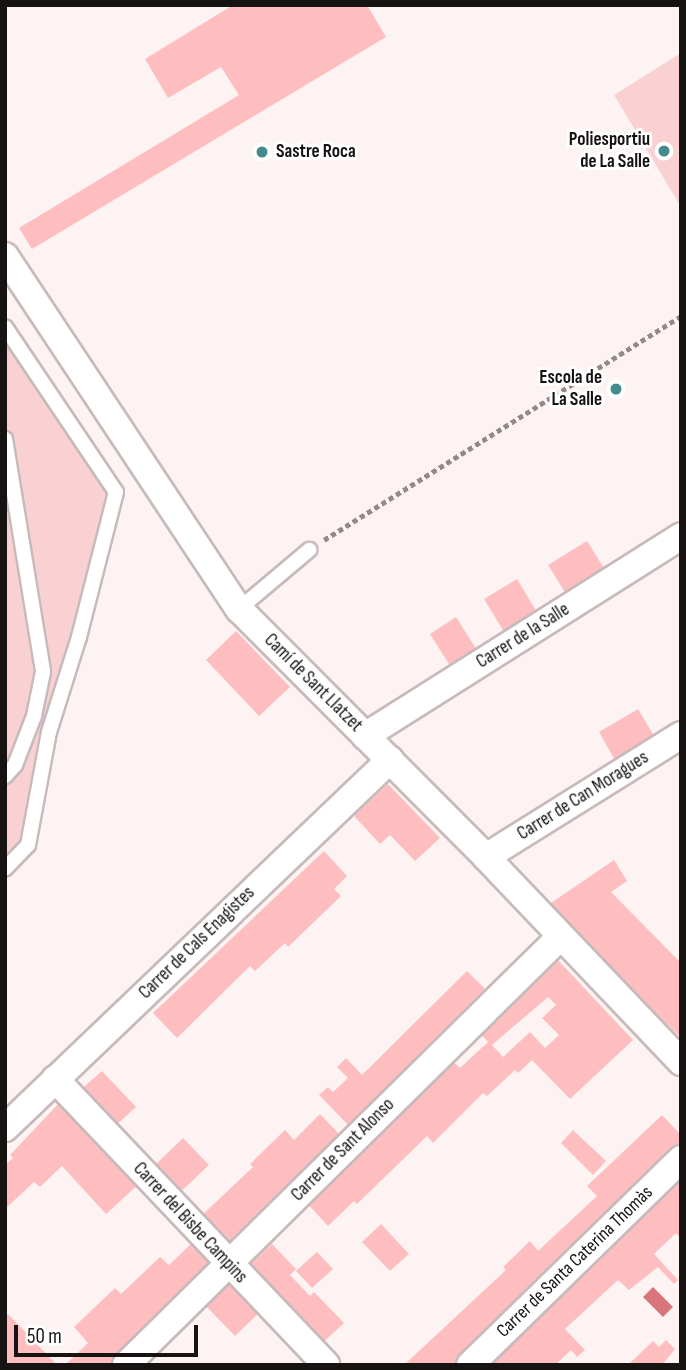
<!DOCTYPE html>
<html>
<head>
<meta charset="utf-8">
<style>
  body { margin:0 }
  #map { position:relative; width:686px; height:1370px; overflow:hidden; background:#fef3f3; font-family:"Sofia Sans Condensed",sans-serif }
  div>[style] { position:absolute }
  [style*='--x'] { left:calc(var(--x)*1px); top:calc(var(--y)*1px); width:calc(var(--w)*1px); rotate:calc(var(--a)*1deg) }
  .green>* { inset:0; background:#f9d1d2 }
  .water>* { inset:0; background:#d8757b }
  .building>* { inset:0; background:#febebf }
  .path>* { height:4.5px; margin-top:-2.25px; transform-origin:0; background:repeating-linear-gradient(90deg,#928a8a 0 5px,transparent 0 8.5px) }
  .roads { filter:drop-shadow(2px 0 #c8babb) drop-shadow(-2px 0 #c8babb) drop-shadow(0 2px #c8babb) drop-shadow(0 -2px #c8babb) }
  .service>* { height:14px; margin:-7px; padding:0 7px; transform-origin:7px; border-radius:7px; background:#fff }
  .minor>* { height:26px; margin:-13px; padding:0 13px; transform-origin:13px; border-radius:13px; background:#fff }
  .dots>* { width:19px; height:19px; translate:-50% -50%; box-sizing:border-box; border:4px solid #fff; border-radius:50% }
  span { translate:-50% -50%; white-space:nowrap; text-align:center; line-height:1.15; -webkit-text-stroke:6px #fff; paint-order:stroke }
  .poi-label { font-size:19px; color:#181313; font-weight:700 }
  .right { translate:-100% -50%; text-align:right }
  .left { translate:0 -50%; text-align:left }
  .street-label { font-size:19px; color:#181313 }
  .frame { position:absolute; inset:0; border:7px solid #181313; pointer-events:none }
  .scale { position:absolute; left:14px; top:1325px; width:184px; height:32px; box-sizing:border-box; border:4px solid #181313; border-top:0; padding-left:9px; font-size:21px; line-height:24px; white-space:nowrap; color:#181313; -webkit-text-stroke:5px #fff; paint-order:stroke }
</style>
</head>
<body>
<div id="map">
  <div class="green">
    <div style="clip-path:polygon(681px 53px,681px 207px,614px 95px)"></div>
    <div style="clip-path:polygon(5px 327px,116px 492px,28px 845px,5px 869px)"></div>
  </div>
  <div class="water">
    <div style="clip-path:polygon(653px 1287px,673px 1307px,663px 1317px,643px 1297px)"></div>
  </div>
  <div class="building">
    <div style="clip-path:polygon(233px 5px,367px 5px,386px 37px,32px 249px,19px 228px,239px 95px,221px 67px,168px 98px,145px 59px)"></div>
    <div style="clip-path:polygon(587px 541px,607px 573px,568px 597px,548px 565px)"></div>
    <div style="clip-path:polygon(517px 579px,540px 617px,507px 637px,484px 599px)"></div>
    <div style="clip-path:polygon(456px 617px,480px 655px,454px 672px,430px 634px)"></div>
    <div style="clip-path:polygon(236px 631px,290px 687px,259px 716px,206px 660px)"></div>
    <div style="clip-path:polygon(638px 709px,660px 746px,620px 769px,599px 732px)"></div>
    <div style="clip-path:polygon(388px 784px,440px 838px,415px 861px,390px 835px,380px 844px,354px 816px)"></div>
    <div style="clip-path:polygon(324px 851px,347px 876px,334px 889px,341px 896px,288px 947px,285px 943px,255px 971px,250px 966px,177px 1038px,153px 1013px)"></div>
    <div style="clip-path:polygon(614px 860px,627px 881px,611px 892px,681px 963px,681px 1033px,678px 1035px,564px 921px,551px 903px)"></div>
    <div style="clip-path:polygon(evenodd,557px 959px,633px 1040px,570px 1099px,532px 1060px,518px 1073px,515px 1070px,487px 1096px,483px 1093px,433px 1143px,427px 1136px,357px 1204px,354px 1201px,328px 1226px,305px 1201px,454px 1062px,460px 1068px,488px 1042px,479px 1032px,557px 959px,548px 997px,556px 1005px,542px 1018px,559px 1035px,545px 1048px,530px 1032px,503px 1057px,492px 1045px,548px 997px)"></div>
    <div style="clip-path:polygon(467px 971px,491px 995px,353px 1130px,319px 1095px,328px 1087px,333px 1092px,348px 1078px,337px 1067px,346px 1058px,362px 1075px)"></div>
    <div style="clip-path:polygon(102px 1071px,136px 1107px,113px 1128px,78px 1092px)"></div>
    <div style="clip-path:polygon(61px 1101px,140px 1183px,106px 1214px,62px 1166px,40px 1187px,34px 1182px,5px 1209px,5px 1165px,13px 1158px,10px 1155px)"></div>
    <div style="clip-path:polygon(320px 1114px,343px 1138px,228px 1249px,199px 1218px,253px 1167px,250px 1164px,285px 1130px,294px 1140px)"></div>
    <div style="clip-path:polygon(662px 1115px,681px 1135px,681px 1148px,625px 1207px,456px 1365px,404px 1365px,506px 1270px,503px 1267px,530px 1241px,538px 1251px,597px 1196px,587px 1186px)"></div>
    <div style="clip-path:polygon(573px 1130px,606px 1161px,593px 1175px,561px 1143px)"></div>
    <div style="clip-path:polygon(183px 1138px,209px 1165px,177px 1195px,152px 1168px)"></div>
    <div style="clip-path:polygon(681px 1172px,681px 1238px,676px 1233px,654px 1254px,678px 1280px,674px 1284px,658px 1267px,629px 1290px,618px 1280px,565px 1329px,585px 1350px,577px 1357px,571px 1350px,555px 1365px,483px 1365px)"></div>
    <div style="clip-path:polygon(381px 1224px,409px 1254px,390px 1271px,362px 1242px)"></div>
    <div style="clip-path:polygon(193px 1242px,214px 1265px,119px 1365px,65px 1365px,88px 1343px,74px 1327px,115px 1288px,121px 1294px,160px 1257px,169px 1265px)"></div>
    <div style="clip-path:polygon(272px 1244px,296px 1269px,290px 1275px,310px 1296px,314px 1292px,344px 1323px,319px 1346px,245px 1269px)"></div>
    <div style="clip-path:polygon(317px 1252px,333px 1269px,312px 1288px,296px 1271px)"></div>
    <div style="clip-path:polygon(229px 1278px,261px 1311px,235px 1336px,203px 1303px)"></div>
    <div style="clip-path:polygon(8px 1314px,57px 1365px,10px 1365px,5px 1360px,5px 1317px)"></div>
    <div style="clip-path:polygon(666px 1340px,675px 1349px,662px 1365px,628px 1365px,653px 1341px,659px 1347px)"></div>
  </div>
  <div class="path">
    <div style="--x:324;--y:540;--w:421;--a:-32.1"></div>
  </div>
  <div class="roads">
    <div class="service">
      <div style="--x:5;--y:327;--w:199;--a:56.1"></div>
      <div style="--x:116;--y:492;--w:150;--a:104.3"></div>
      <div style="--x:79;--y:637;--w:100;--a:107.5"></div>
      <div style="--x:49;--y:732;--w:115;--a:100.5"></div>
      <div style="--x:28;--y:845;--w:33;--a:134"></div>
      <div style="--x:5;--y:439;--w:236;--a:80.7"></div>
      <div style="--x:43;--y:672;--w:45;--a:101.6"></div>
      <div style="--x:34;--y:716;--w:53;--a:111.2"></div>
      <div style="--x:15;--y:765;--w:15;--a:132"></div>
      <div style="--x:239;--y:609;--w:92;--a:-40.1"></div>
    </div>
    <div class="minor">
      <div style="--x:5;--y:256;--w:424;--a:56.5"></div>
      <div style="--x:239;--y:609;--w:350;--a:45.1"></div>
      <div style="--x:486;--y:857;--w:283;--a:46.4"></div>
      <div style="--x:365;--y:736;--w:374;--a:-32.3"></div>
      <div style="--x:486;--y:857;--w:230;--a:-32"></div>
      <div style="--x:55;--y:1079;--w:394;--a:46.5"></div>
      <div style="--x:5;--y:1128;--w:533;--a:-43.71"></div>
      <div style="--x:126;--y:1365;--w:610;--a:-44.6"></div>
      <div style="--x:470;--y:1365;--w:295;--a:-44.3"></div>
    </div>
  </div>
  <div class="dots">
    <div style="left:664px;top:151px;background:#438b8d"></div>
    <div style="left:262px;top:152px;background:#438b8d"></div>
    <div style="left:616px;top:389px;background:#438b8d"></div>
  </div>
  <div class="poi-label">
    <span class="right" style="left:650px;top:151px">Poliesportiu<br>de La Salle</span>
    <span class="left" style="left:276px;top:152px">Sastre Roca</span>
    <span class="right" style="left:602px;top:389px">Escola de<br>La Salle</span>
  </div>
  <div class="street-label">
    <span style="left:523px;top:636px;rotate:-32deg">Carrer de la Salle</span>
    <span style="left:313px;top:683px;rotate:45deg">Camí de Sant Llatzet</span>
    <span style="left:583px;top:796px;rotate:-32deg">Carrer de Can Moragues</span>
    <span style="left:197px;top:943px;rotate:-44deg">Carrer de Cals Enagistes</span>
    <span style="left:343px;top:1150px;rotate:-45deg">Carrer de Sant Alonso</span>
    <span style="left:190px;top:1223px;rotate:47deg">Carrer del Bisbe Campins</span>
    <span style="left:575px;top:1262px;rotate:-44deg">Carrer de Santa Caterina Thomàs</span>
  </div>
  <div class="frame"></div>
  <div class="scale">50 m</div>
</div>
</body>
</html>
